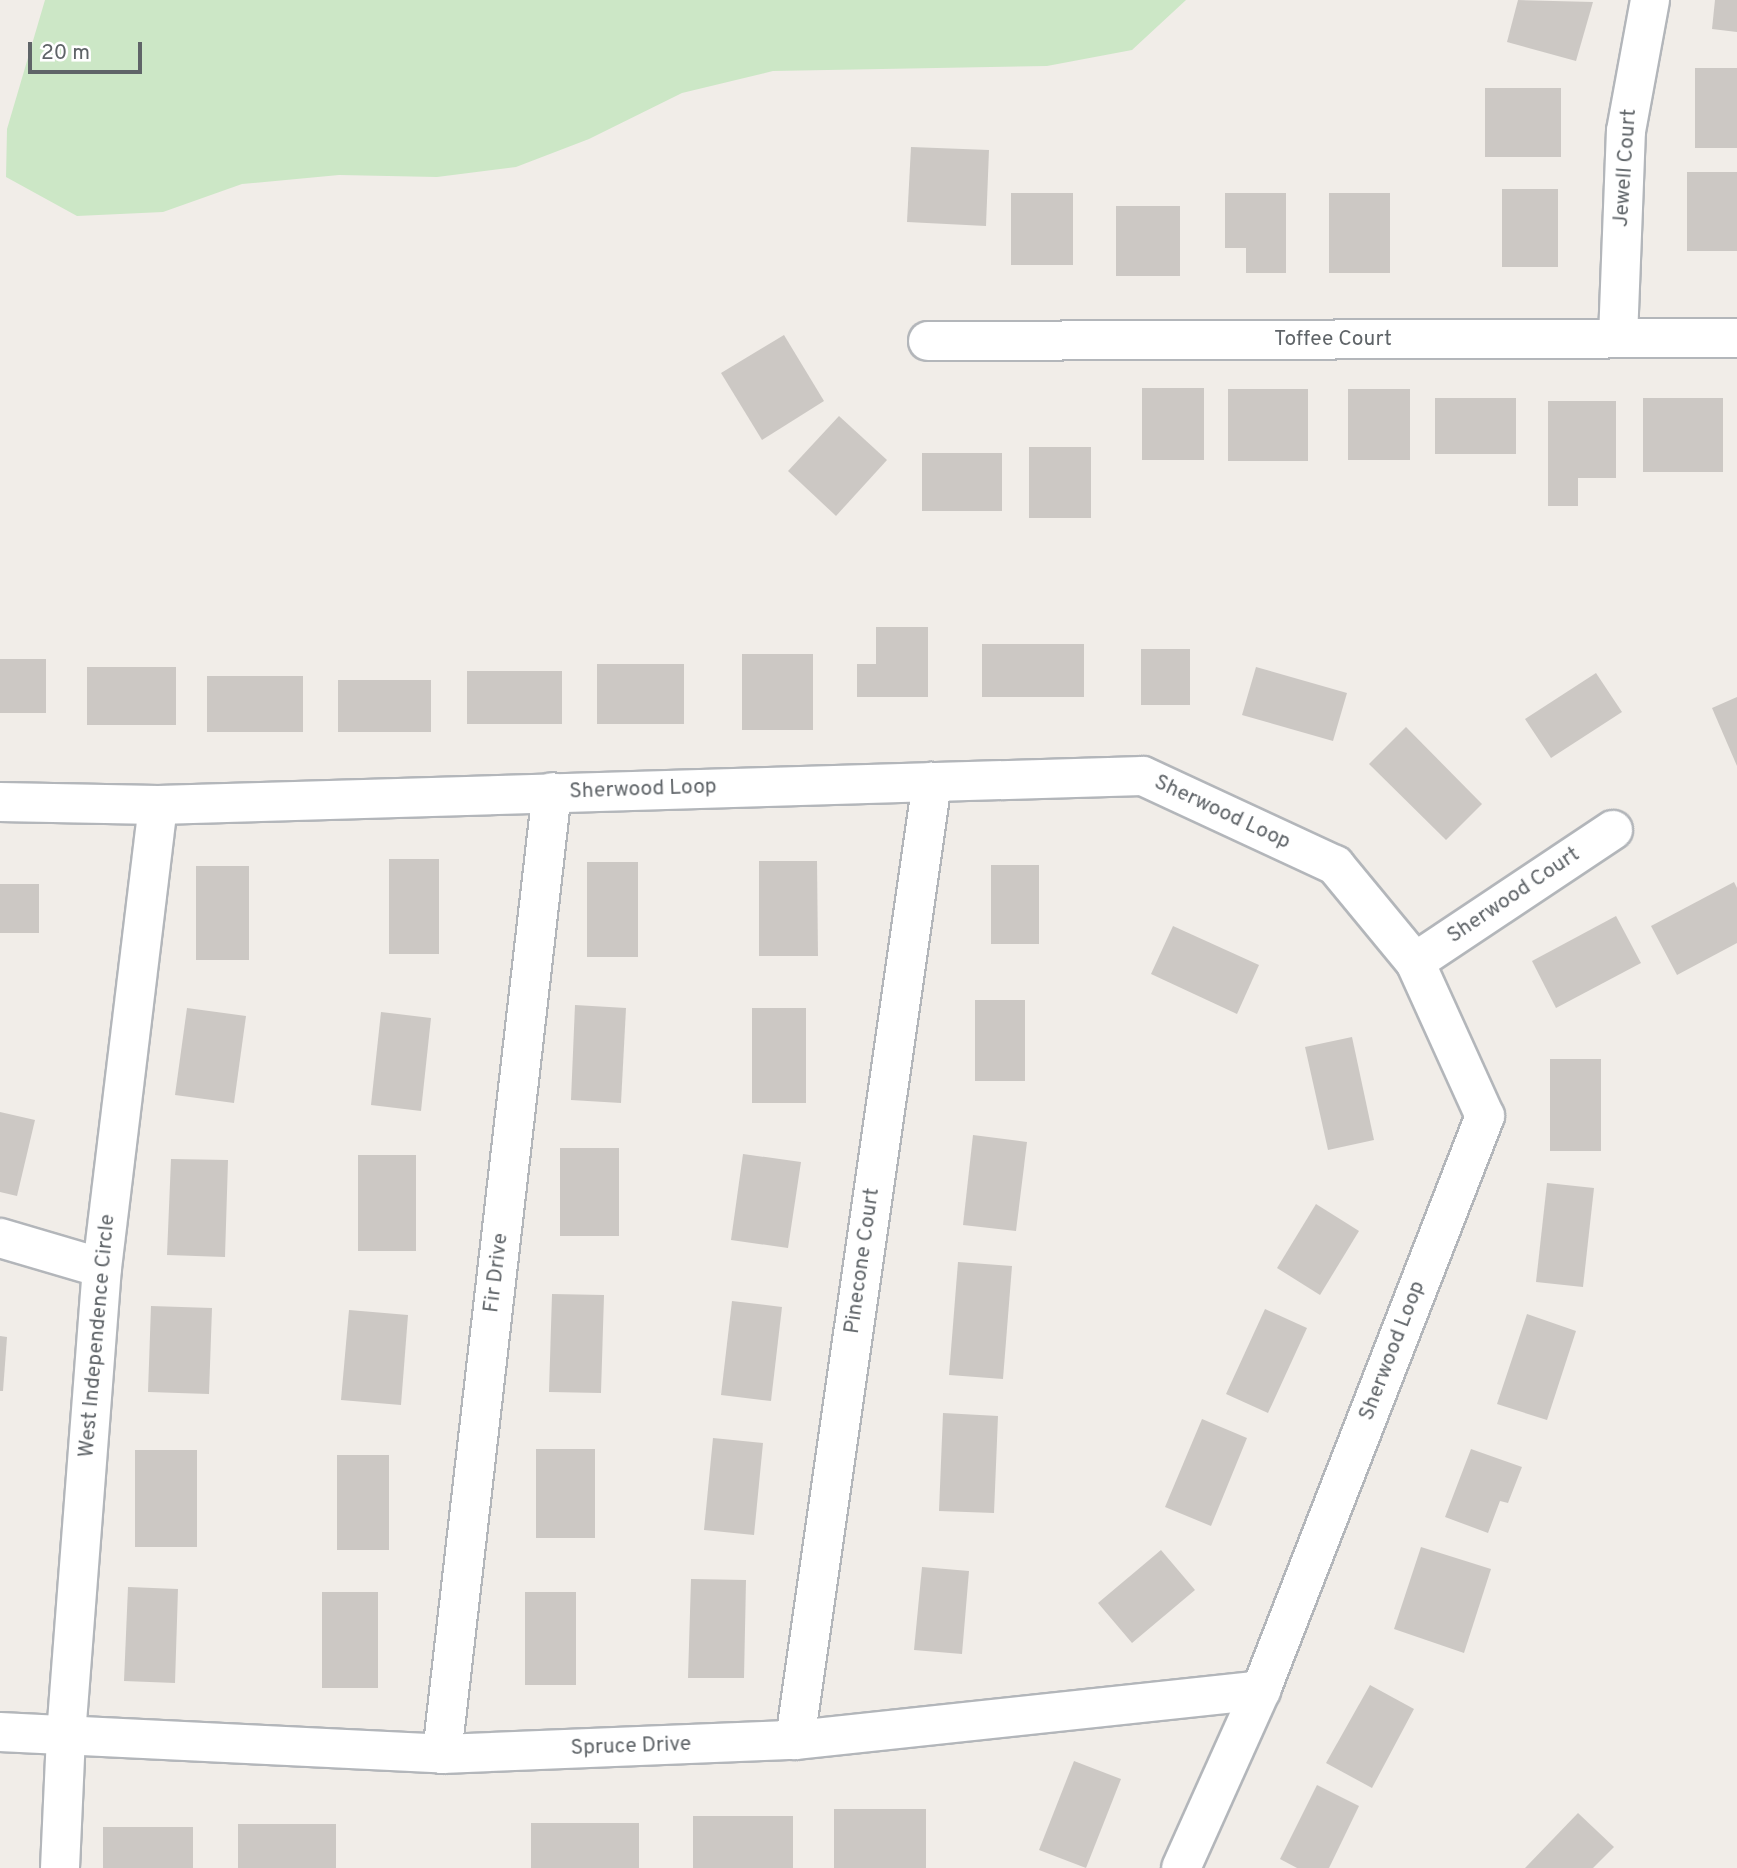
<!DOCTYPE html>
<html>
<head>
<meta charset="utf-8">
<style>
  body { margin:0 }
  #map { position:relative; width:1737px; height:1868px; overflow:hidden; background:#f1ede8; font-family:Overpass,sans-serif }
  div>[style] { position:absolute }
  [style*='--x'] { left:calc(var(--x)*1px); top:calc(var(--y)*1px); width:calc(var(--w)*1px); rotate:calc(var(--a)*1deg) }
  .green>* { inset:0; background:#cce7c6 }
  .building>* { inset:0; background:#ccc8c4 }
  .roads { filter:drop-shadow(2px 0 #b3b6ba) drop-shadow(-2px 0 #b3b6ba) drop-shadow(0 2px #b3b6ba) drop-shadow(0 -2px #b3b6ba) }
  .minor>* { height:38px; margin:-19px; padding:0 19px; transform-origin:19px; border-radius:19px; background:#fff }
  span { translate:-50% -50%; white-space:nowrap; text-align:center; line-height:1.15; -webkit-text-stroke:5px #fff; paint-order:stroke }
  .street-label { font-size:21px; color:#5f6468 }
  .scale { position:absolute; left:28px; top:42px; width:114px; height:32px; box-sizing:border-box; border:4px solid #5f6468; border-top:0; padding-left:9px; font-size:21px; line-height:24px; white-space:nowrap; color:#5f6468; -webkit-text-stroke:5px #fff; paint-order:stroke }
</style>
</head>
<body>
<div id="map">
  <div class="green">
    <div style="clip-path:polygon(45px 0,1186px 0,1132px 50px,1047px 66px,773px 71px,682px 93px,589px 139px,516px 167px,437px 177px,339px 175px,242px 184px,163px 212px,77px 216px,6px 177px,7px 129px)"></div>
  </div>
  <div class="building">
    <div style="clip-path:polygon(1518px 0,1593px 2px,1576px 61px,1507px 42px)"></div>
    <div style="clip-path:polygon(1715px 0,1737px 0,1737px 32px,1712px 29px)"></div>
    <div style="clip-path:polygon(1695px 68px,1737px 68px,1737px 148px,1695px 148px)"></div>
    <div style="clip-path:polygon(1485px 88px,1561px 88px,1561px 157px,1485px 157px)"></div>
    <div style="clip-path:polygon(911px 147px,989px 150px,986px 226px,907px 222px)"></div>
    <div style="clip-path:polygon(1687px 172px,1737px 172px,1737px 251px,1687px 251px)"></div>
    <div style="clip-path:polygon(1502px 189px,1558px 189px,1558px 267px,1502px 267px)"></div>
    <div style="clip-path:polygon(1011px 193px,1073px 193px,1073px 265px,1011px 265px)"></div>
    <div style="clip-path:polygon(1225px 193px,1286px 193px,1286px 273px,1246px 273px,1246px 248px,1225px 248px)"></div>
    <div style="clip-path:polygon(1329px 193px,1390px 193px,1390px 273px,1329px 273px)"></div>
    <div style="clip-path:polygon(1116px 206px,1180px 206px,1180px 276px,1116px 276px)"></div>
    <div style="clip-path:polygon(784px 335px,824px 401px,762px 440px,721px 373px)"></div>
    <div style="clip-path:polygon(1142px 388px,1204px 388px,1204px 460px,1142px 460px)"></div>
    <div style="clip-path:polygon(1228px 389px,1308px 389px,1308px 461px,1228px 461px)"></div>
    <div style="clip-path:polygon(1348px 389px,1410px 389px,1410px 460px,1348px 460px)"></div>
    <div style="clip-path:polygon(1435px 398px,1516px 398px,1516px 454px,1435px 454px)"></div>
    <div style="clip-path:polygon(1643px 398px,1723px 398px,1723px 472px,1643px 472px)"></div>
    <div style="clip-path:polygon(1548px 401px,1616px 401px,1616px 478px,1578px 478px,1578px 506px,1548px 506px)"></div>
    <div style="clip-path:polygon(839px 416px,887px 460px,836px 516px,788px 471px)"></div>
    <div style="clip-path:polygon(1029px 447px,1091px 447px,1091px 518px,1029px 518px)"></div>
    <div style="clip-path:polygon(922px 453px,1002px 453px,1002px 511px,922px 511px)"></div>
    <div style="clip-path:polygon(876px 627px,928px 627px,928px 697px,857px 697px,857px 664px,876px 664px)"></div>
    <div style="clip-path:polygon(982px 644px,1084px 644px,1084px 697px,982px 697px)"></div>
    <div style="clip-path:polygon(1141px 649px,1190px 649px,1190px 705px,1141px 705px)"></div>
    <div style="clip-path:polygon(742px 654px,813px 654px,813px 730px,742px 730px)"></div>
    <div style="clip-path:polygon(0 659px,46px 659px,46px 713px,0 713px)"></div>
    <div style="clip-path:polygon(597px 664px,684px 664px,684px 724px,597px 724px)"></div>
    <div style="clip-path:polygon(87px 667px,176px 667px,176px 725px,87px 725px)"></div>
    <div style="clip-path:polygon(1256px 667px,1347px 693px,1333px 741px,1242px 715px)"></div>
    <div style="clip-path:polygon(467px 671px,562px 671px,562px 724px,467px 724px)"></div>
    <div style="clip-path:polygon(1596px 673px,1622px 712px,1551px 758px,1525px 719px)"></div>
    <div style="clip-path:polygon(207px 676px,303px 676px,303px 732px,207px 732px)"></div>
    <div style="clip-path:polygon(338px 680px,431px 680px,431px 732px,338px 732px)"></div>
    <div style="clip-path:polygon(1737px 697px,1737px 766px,1712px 708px)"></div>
    <div style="clip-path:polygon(1406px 727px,1482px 804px,1446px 840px,1369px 764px)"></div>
    <div style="clip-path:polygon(389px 859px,439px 859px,439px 954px,389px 954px)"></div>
    <div style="clip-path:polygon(759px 861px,817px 861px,818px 956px,759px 956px)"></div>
    <div style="clip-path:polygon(587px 862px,638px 862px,638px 957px,587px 957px)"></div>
    <div style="clip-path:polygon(991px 865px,1039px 865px,1039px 944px,991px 944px)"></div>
    <div style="clip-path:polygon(196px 866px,249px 866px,249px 960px,196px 960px)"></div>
    <div style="clip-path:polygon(1734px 882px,1737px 888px,1737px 943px,1677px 975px,1651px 926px)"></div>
    <div style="clip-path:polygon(0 884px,39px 884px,39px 933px,0 933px)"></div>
    <div style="clip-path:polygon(1616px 916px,1641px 963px,1556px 1008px,1532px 961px)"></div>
    <div style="clip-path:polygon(1173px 926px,1259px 965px,1237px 1014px,1151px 974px)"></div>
    <div style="clip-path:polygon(975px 1000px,1025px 1000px,1025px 1081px,975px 1081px)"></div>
    <div style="clip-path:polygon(575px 1005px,626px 1008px,621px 1103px,571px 1100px)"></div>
    <div style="clip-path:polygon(187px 1008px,246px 1016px,234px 1103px,175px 1095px)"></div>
    <div style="clip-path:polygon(752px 1008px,806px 1008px,806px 1103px,752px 1103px)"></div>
    <div style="clip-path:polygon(381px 1012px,431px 1018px,421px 1111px,371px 1105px)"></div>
    <div style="clip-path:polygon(1352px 1037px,1374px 1140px,1328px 1150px,1305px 1047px)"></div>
    <div style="clip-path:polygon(1550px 1059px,1601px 1059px,1601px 1151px,1550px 1151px)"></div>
    <div style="clip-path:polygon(0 1112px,35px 1120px,17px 1196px,0 1192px)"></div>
    <div style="clip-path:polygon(973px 1135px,1027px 1142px,1016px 1231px,963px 1225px)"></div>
    <div style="clip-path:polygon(560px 1148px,619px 1148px,619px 1236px,560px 1236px)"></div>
    <div style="clip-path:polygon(743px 1154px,801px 1162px,788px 1248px,731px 1240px)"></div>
    <div style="clip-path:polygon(358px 1155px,416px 1155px,416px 1251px,358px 1251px)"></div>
    <div style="clip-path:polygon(171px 1159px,228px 1160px,225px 1257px,167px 1255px)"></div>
    <div style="clip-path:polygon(1547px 1183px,1594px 1188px,1583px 1287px,1536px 1282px)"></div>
    <div style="clip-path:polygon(1316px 1204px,1359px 1231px,1320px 1295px,1277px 1268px)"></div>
    <div style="clip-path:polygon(958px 1262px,1012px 1266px,1003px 1379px,949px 1375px)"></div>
    <div style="clip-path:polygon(552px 1294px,604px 1295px,601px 1393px,549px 1392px)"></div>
    <div style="clip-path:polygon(732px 1301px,782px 1307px,771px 1401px,721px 1395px)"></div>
    <div style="clip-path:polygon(151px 1306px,212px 1308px,209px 1394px,148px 1392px)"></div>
    <div style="clip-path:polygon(1265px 1309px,1307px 1328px,1268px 1413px,1226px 1394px)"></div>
    <div style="clip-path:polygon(349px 1310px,408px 1315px,401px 1405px,341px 1400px)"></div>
    <div style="clip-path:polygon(1527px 1314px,1576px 1331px,1547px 1420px,1497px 1404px)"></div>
    <div style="clip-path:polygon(0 1336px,7px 1337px,3px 1391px,0 1391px)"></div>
    <div style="clip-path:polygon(943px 1413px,998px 1416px,994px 1513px,939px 1511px)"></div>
    <div style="clip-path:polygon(1202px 1419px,1247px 1438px,1211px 1526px,1165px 1507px)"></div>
    <div style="clip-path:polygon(713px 1438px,763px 1443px,754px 1535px,704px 1530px)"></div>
    <div style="clip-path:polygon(536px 1449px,595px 1449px,595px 1538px,536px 1538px)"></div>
    <div style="clip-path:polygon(1471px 1449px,1522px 1467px,1508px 1503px,1500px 1501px,1488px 1533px,1445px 1517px)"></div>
    <div style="clip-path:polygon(135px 1450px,197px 1450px,197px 1547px,135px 1547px)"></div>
    <div style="clip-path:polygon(337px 1455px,389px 1455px,389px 1550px,337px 1550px)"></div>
    <div style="clip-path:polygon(1421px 1547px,1491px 1569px,1464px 1653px,1394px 1629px)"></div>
    <div style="clip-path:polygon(1161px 1550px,1195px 1590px,1132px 1643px,1098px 1603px)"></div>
    <div style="clip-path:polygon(922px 1567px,969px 1571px,962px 1654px,914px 1650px)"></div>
    <div style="clip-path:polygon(691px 1579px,746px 1580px,744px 1678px,688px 1678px)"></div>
    <div style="clip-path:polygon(128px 1587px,178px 1589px,175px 1683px,124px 1681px)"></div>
    <div style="clip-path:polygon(322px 1592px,378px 1592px,378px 1688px,322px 1688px)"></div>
    <div style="clip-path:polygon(525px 1592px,576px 1592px,576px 1685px,525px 1685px)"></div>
    <div style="clip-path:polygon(1370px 1685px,1414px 1709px,1372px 1788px,1326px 1763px)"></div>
    <div style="clip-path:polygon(1074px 1761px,1121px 1779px,1086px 1868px,1039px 1850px)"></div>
    <div style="clip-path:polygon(1317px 1785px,1359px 1806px,1329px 1868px,1297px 1868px,1280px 1859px)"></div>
    <div style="clip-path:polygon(834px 1809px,926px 1809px,926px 1868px,834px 1868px)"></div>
    <div style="clip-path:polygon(1578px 1813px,1614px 1847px,1593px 1868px,1525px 1868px)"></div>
    <div style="clip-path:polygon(693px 1816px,793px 1816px,793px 1868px,693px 1868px)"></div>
    <div style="clip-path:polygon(531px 1823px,639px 1823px,639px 1868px,531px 1868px)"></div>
    <div style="clip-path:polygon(238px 1824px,336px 1824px,336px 1868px,238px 1868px)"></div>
    <div style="clip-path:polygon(103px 1827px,193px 1827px,193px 1868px,103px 1868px)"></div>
  </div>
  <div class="roads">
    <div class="minor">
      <div style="--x:1618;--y:338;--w:207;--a:-87.8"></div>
      <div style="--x:1626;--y:131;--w:133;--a:-79.6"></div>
      <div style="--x:928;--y:341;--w:809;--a:-0.21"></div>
      <div style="--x:0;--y:802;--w:158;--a:1.1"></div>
      <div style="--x:158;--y:805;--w:985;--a:-1.69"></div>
      <div style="--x:1143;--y:776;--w:212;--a:24.9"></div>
      <div style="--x:1335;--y:865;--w:126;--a:50.5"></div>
      <div style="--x:1415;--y:962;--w:169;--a:65.6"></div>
      <div style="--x:1485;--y:1116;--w:616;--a:111.32"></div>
      <div style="--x:1261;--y:1690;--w:195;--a:114.2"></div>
      <div style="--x:1415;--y:962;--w:238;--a:-33.7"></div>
      <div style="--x:0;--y:1238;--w:106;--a:16.4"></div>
      <div style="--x:0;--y:1732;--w:443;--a:2.8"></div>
      <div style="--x:442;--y:1754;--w:353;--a:-2.3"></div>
      <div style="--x:795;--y:1740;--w:469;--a:-6.1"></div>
      <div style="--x:795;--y:1740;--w:968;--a:-81.86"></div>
      <div style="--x:442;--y:1754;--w:968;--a:-83.48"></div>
      <div style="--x:60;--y:1868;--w:133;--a:-87.4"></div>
      <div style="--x:66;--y:1735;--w:468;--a:-85.6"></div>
      <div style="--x:102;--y:1268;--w:466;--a:-83.1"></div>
    </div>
  </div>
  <div class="street-label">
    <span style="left:1626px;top:168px;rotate:-86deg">Jewell Court</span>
    <span style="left:1333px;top:340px">Toffee Court</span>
    <span style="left:643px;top:790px;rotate:-2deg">Sherwood Loop</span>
    <span style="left:1222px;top:813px;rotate:25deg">Sherwood Loop</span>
    <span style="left:1514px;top:896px;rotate:-34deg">Sherwood Court</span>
    <span style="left:863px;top:1261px;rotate:-82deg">Pinecone Court</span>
    <span style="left:497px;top:1273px;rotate:-83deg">Fir Drive</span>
    <span style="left:98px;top:1336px;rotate:-85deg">West Independence Circle</span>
    <span style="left:1393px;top:1351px;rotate:-69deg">Sherwood Loop</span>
    <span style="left:631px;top:1747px;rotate:-2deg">Spruce Drive</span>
  </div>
  <div class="scale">20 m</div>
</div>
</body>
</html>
